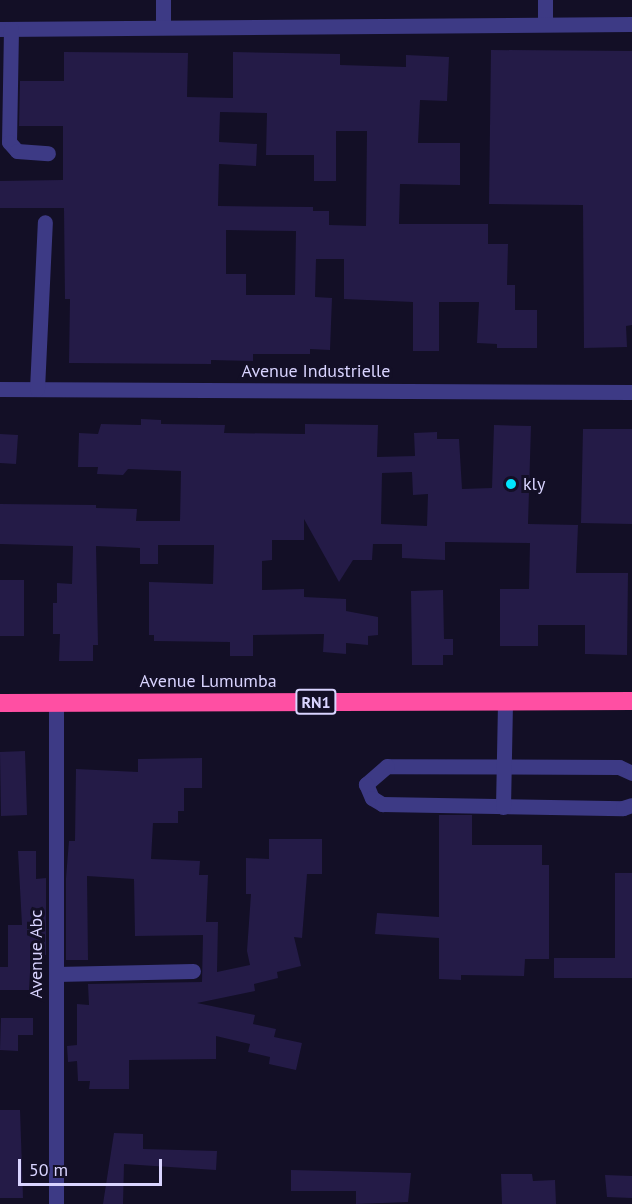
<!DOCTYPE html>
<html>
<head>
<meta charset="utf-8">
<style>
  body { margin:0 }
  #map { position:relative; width:632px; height:1204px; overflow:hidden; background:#130f26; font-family:"PT Sans",sans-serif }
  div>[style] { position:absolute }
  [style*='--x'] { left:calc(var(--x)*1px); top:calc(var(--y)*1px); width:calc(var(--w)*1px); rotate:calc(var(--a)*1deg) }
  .building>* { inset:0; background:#241b47 }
  .minor>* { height:15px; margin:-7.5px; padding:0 7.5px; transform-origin:7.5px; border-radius:7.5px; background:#3d3a85 }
  .highway>* { height:18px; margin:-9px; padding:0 9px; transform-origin:9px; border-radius:9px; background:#ff4fa3 }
  .dots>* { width:16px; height:16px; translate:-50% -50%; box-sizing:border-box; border:3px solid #130f26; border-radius:50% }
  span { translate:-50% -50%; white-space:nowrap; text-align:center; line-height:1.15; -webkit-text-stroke:6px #130f26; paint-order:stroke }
  .shield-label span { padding:2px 4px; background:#130f26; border:2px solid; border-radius:4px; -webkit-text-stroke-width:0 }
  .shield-label { font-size:16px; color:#d9d4ff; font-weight:700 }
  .street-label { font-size:18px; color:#d9d4ff }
  .poi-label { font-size:18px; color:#d9d4ff }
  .left { translate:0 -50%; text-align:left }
  .scale { position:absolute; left:18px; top:1159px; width:144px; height:27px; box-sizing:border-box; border:3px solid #d9d4ff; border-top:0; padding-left:8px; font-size:18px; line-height:21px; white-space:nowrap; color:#d9d4ff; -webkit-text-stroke:4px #130f26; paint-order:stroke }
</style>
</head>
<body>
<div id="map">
  <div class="building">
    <div style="clip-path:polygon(491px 50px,632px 51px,632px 325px,626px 326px,627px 347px,584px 348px,583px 205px,489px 204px)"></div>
    <div style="clip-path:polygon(evenodd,64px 52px,188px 53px,187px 97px,233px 98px,233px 52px,340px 54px,340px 65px,406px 67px,406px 55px,449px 57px,447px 101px,420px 100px,418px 143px,460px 143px,460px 185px,400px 184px,399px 224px,488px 224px,488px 244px,508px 244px,507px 285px,515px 285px,515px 310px,537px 310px,537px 348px,497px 348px,497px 344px,477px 343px,479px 302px,439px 302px,439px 351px,413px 351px,413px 302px,344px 299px,344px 259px,316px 259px,315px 297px,332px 298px,330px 350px,310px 349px,310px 354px,253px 354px,253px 361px,211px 360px,211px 364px,69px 363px,70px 299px,65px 299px,64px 208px,0 208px,0 181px,63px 180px,63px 126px,19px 126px,20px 81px,64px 81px,64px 52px,220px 112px,267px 113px,266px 155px,314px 155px,314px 181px,336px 181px,336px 131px,367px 131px,366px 226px,329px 225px,329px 211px,313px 211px,313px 207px,218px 206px,219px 164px,256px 166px,257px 144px,219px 142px,220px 112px,64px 52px,226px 230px,296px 231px,295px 295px,246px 295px,246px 274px,226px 274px,226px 230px)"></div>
    <div style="clip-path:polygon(evenodd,141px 419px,161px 420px,161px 424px,225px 425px,224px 433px,305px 434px,305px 424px,378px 425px,377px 457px,415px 456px,414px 433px,437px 432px,437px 439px,459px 439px,462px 489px,492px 488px,494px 425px,531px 426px,528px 524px,578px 525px,576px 573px,628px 573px,627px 655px,585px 654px,585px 625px,538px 625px,538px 646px,500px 646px,500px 589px,529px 589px,530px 543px,445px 542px,445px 560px,402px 558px,402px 544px,373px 544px,372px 560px,353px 560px,339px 582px,304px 519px,304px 540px,272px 540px,272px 560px,262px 561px,262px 590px,304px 589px,304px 597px,346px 599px,346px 611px,378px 617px,378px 635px,368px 636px,368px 645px,346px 643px,346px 654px,323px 652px,324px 634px,253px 635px,253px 656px,230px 656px,230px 642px,154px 641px,154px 635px,149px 635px,149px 582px,213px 584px,214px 545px,158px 545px,158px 564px,140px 564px,140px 548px,96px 546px,98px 645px,93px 645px,93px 661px,59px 661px,60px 634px,53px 634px,53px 603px,57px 603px,57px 583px,72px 584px,73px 546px,0 544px,0 504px,96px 505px,96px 508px,137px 509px,136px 521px,180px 521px,181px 471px,128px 469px,123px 475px,97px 474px,98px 467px,78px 467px,79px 433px,98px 434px,101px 424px,141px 425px,141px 419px,412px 472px,413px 495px,428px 494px,427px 526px,381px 524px,382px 473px,412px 472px)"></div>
    <div style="clip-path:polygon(583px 429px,632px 429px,632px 524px,581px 523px)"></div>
    <div style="clip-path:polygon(0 434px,18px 435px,16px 464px,0 463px)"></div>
    <div style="clip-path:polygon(0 580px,24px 580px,24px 636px,0 636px)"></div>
    <div style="clip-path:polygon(443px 590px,444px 639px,453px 639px,453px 655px,443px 655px,443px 665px,412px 665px,411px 591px)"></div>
    <div style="clip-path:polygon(25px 751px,27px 815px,1px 816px,0 752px)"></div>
    <div style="clip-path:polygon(202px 758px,202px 788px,184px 788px,184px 811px,178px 811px,178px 823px,153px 823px,151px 859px,200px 861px,199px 875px,208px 875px,206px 922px,218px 922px,217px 972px,250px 965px,247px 951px,251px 894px,246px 894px,246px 858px,269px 859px,269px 839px,322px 839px,322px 874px,307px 874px,302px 938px,294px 937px,301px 966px,277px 972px,278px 978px,254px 984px,255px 991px,197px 1003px,255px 1015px,253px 1024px,276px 1029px,274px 1037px,302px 1043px,296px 1070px,269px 1064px,270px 1057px,248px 1052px,250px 1044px,216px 1036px,216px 1059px,129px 1060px,129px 1089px,89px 1089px,90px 1081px,78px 1081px,77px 1061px,68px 1062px,67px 1046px,77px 1045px,77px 1004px,89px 1005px,88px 984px,202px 982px,203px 935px,135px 936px,134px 879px,87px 876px,88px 960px,66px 960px,66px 878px,69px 841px,75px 841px,76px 769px,138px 772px,138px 759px)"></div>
    <div style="clip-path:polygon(439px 815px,472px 815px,472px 845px,542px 845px,542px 865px,549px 865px,549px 959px,525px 959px,524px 976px,461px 975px,461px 980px,439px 979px,439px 938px,375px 934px,377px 913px,439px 917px)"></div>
    <div style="clip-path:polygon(18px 851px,36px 851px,36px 879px,46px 878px,46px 955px,31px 955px,29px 990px,0 990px,0 967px,8px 967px,8px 925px,22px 925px)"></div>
    <div style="clip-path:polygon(615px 873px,632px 873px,632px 978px,554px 978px,554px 958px,615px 958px)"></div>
    <div style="clip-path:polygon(1px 1018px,33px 1018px,33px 1035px,18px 1035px,18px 1051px,0 1050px)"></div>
    <div style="clip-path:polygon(0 1110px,20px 1110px,23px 1198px,0 1198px)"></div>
    <div style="clip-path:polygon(114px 1133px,143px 1134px,143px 1149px,217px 1151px,216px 1170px,124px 1164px,123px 1204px,103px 1204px)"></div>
    <div style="clip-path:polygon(291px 1170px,411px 1173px,408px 1202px,356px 1204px,356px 1191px,291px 1191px)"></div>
    <div style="clip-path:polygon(501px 1174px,532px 1174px,533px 1181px,555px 1180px,556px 1204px,502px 1204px)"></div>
    <div style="clip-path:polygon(605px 1175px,632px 1176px,632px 1198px,607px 1197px)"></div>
  </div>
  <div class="minor">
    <div style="--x:545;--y:0;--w:24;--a:90"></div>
    <div style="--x:163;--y:27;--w:27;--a:-90"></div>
    <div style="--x:0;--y:29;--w:632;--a:-0.45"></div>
    <div style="--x:11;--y:29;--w:113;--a:91"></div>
    <div style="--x:9;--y:142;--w:12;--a:48"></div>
    <div style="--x:17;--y:151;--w:31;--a:4"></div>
    <div style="--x:0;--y:389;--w:632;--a:0.27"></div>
    <div style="--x:37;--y:389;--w:167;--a:-87.3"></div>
    <div style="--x:632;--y:773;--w:14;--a:-155"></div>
    <div style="--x:619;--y:767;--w:232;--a:-179.8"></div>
    <div style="--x:387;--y:766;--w:28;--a:139"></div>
    <div style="--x:366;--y:784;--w:15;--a:67"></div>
    <div style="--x:372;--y:798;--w:12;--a:31"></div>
    <div style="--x:382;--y:804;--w:241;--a:1"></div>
    <div style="--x:623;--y:808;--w:9;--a:-18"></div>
    <div style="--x:503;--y:807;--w:106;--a:-88.9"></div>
    <div style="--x:56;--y:974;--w:137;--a:-1.3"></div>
    <div style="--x:56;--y:1204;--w:501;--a:-90"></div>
  </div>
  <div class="highway">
    <div style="--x:0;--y:703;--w:632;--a:-0.18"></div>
  </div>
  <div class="dots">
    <div style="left:511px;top:484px;background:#00e5ff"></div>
  </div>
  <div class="shield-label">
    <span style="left:316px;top:702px">RN1</span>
  </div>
  <div class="street-label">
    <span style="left:316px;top:371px">Avenue Industrielle</span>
    <span style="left:208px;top:681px">Avenue Lumumba</span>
    <span style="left:36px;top:954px;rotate:-90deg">Avenue Abc</span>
  </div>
  <div class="poi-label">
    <span class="left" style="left:523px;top:484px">kly</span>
  </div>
  <div class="scale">50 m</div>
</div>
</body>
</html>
